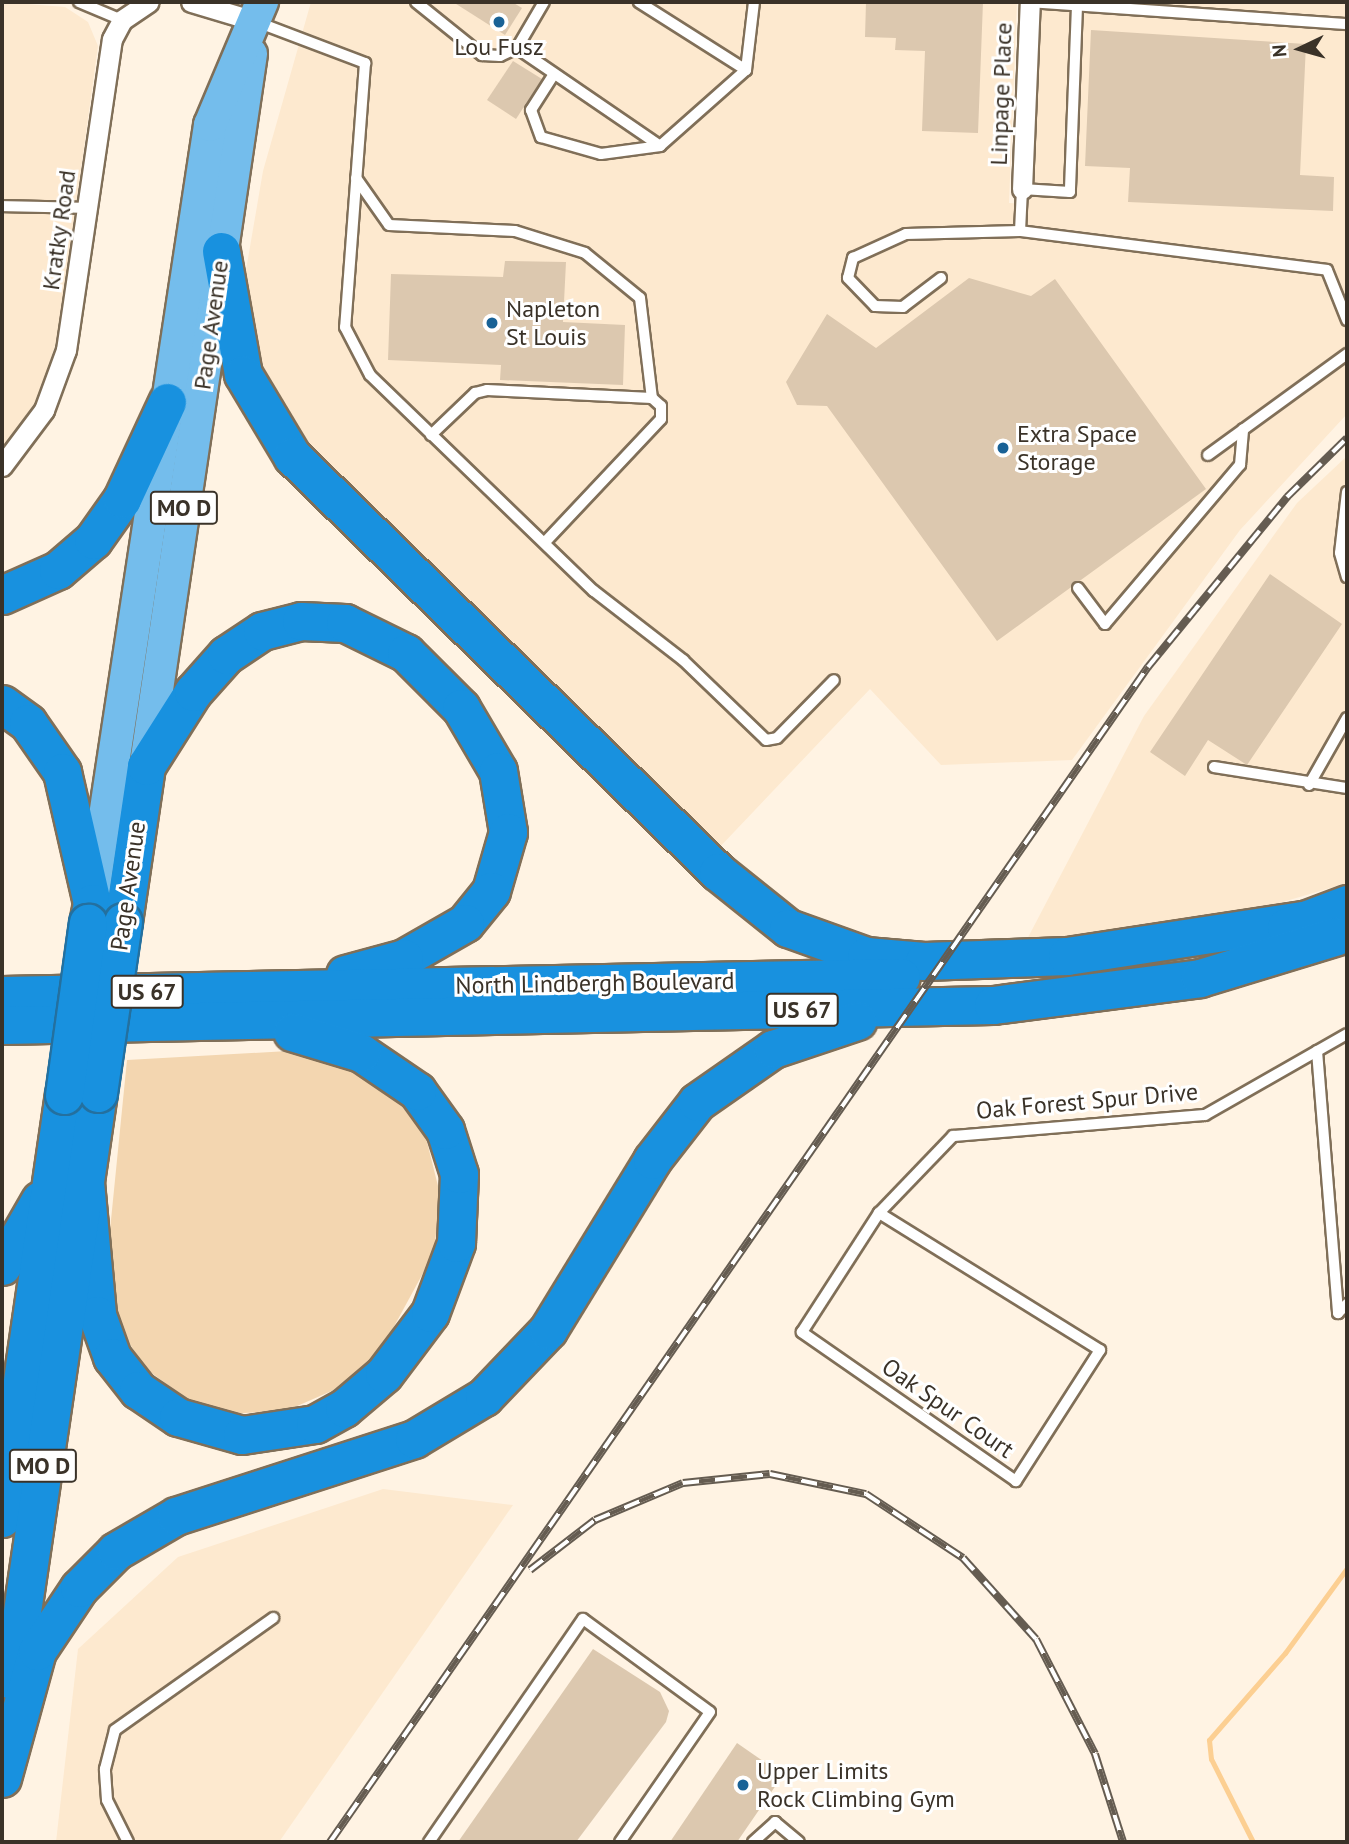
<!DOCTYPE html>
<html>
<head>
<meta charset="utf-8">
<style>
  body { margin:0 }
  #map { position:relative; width:1349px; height:1844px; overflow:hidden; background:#fff3e3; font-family:"PT Sans",sans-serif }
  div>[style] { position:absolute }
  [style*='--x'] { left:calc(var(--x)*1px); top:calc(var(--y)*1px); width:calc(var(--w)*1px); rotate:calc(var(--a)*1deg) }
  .built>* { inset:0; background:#fde9cf }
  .green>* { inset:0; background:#f3d6b0 }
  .stream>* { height:5px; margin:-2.5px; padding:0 2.5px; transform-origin:2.5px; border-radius:2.5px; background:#fccf92 }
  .building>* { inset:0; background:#dcc8af }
  .roads { filter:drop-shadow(2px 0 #806f58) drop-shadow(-2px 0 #806f58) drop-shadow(0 2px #806f58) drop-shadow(0 -2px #806f58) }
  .lane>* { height:10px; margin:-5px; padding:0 5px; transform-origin:5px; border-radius:5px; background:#fff }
  .street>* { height:19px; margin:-9.5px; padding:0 9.5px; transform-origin:9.5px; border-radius:9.5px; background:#fff }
  .primary>* { height:32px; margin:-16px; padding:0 16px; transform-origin:16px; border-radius:16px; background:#74bdec }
  .highway>* { height:37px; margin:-18.5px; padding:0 18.5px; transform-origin:18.5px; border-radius:18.5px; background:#1891df }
  .rail>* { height:8px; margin-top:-4px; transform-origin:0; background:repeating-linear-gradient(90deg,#fff 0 16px,#655c51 0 32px); box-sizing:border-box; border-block:2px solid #655c51 }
  .bridges { filter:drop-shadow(2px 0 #24709f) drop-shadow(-2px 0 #24709f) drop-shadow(0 2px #24709f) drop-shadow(0 -2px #24709f) }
  .highway-bridge>* { height:37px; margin:-18.5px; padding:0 18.5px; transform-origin:18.5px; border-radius:18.5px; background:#1891df }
  .dots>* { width:19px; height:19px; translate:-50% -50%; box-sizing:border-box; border:4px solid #fff; border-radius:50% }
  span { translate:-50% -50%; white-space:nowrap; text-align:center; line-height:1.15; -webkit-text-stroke:6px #fff; paint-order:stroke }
  .shield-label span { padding:2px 5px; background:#fff; border:2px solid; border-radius:5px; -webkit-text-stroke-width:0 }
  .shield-label { font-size:23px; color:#3a3228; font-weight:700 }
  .poi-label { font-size:24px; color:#3a3228 }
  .left { translate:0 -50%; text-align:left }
  .street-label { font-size:24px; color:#3a3228 }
  .frame { position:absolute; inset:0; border:4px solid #3a3228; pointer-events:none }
  .north { position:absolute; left:1265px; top:14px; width:70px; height:70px; -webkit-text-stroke:5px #fff; paint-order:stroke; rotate:265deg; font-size:19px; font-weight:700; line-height:28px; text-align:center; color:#3a3228 }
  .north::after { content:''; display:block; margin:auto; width:24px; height:32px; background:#3a3228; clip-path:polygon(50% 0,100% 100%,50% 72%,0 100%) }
</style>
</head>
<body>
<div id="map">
  <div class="built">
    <div style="clip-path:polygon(2px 2px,65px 7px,88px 22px,98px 46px,58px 336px,38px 398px,2px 450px)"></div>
    <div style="clip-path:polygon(311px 2px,1017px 2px,1009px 203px,1028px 204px,1038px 2px,1347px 2px,1347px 414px,1240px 530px,1072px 760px,941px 765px,870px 689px,716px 851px,316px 465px,243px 340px,245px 276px,263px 171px)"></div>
    <div style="clip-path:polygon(1347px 456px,1347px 883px,1212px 923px,1023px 947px,1144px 716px,1297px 503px)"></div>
    <div style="clip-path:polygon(383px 1489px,513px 1505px,279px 1842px,56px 1842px,78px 1649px,178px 1557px)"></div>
  </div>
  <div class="green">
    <div style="clip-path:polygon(288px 1051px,344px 1064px,390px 1090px,426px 1138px,440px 1194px,434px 1253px,379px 1354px,343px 1386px,288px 1410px,230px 1414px,188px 1400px,145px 1368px,119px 1327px,105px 1280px,127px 1060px)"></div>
  </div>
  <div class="stream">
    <div style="--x:1253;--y:1842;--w:93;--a:-116.8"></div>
    <div style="--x:1211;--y:1759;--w:19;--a:-96"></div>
    <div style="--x:1209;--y:1740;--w:116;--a:-48.9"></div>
    <div style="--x:1285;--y:1653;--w:105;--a:-53.9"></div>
  </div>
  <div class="building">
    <div style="clip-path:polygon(453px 2px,512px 2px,522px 8px,505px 35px)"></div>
    <div style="clip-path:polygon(866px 2px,983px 2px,978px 133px,922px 131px,925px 51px,895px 50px,896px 38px,865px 37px)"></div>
    <div style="clip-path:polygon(1091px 30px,1306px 44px,1300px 175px,1334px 177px,1333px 211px,1128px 202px,1130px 168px,1085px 166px)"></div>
    <div style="clip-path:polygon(513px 61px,542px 79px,516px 119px,487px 100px)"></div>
    <div style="clip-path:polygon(505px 261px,566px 262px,563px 322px,625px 325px,623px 385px,500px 380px,501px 365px,388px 360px,391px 274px,503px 277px)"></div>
    <div style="clip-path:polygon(969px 278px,1031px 296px,1055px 279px,1206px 489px,997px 641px,827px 406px,797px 405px,786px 382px,827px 314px,876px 348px)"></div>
    <div style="clip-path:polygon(1270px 574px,1342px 624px,1247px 765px,1208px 740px,1185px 776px,1150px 752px)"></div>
    <div style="clip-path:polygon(593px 1649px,660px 1692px,669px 1711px,666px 1722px,576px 1842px,458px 1842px)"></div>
    <div style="clip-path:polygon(737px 1743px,783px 1775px,737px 1842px,670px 1842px)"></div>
  </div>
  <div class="roads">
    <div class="lane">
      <div style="--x:79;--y:2;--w:47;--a:22.7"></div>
      <div style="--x:416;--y:2;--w:85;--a:38.8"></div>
      <div style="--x:482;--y:55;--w:18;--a:3"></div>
      <div style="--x:500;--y:56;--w:19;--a:-25"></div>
      <div style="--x:517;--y:48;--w:53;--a:-59.6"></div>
      <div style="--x:1030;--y:2;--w:318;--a:4"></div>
      <div style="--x:1077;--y:6;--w:186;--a:92.2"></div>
      <div style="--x:1070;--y:192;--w:48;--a:-176.4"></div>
      <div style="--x:1022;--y:189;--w:42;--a:92.7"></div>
      <div style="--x:1020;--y:231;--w:309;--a:7.2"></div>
      <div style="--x:1327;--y:270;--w:54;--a:68.2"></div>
      <div style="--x:257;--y:22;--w:116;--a:20.8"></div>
      <div style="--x:365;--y:63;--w:265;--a:94.3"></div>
      <div style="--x:345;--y:327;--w:54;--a:62.5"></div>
      <div style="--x:370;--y:375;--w:311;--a:44"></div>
      <div style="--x:594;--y:591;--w:113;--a:37.8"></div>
      <div style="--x:683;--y:660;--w:115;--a:43.9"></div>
      <div style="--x:766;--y:740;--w:11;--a:-10"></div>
      <div style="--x:777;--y:738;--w:81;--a:-45.5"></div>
      <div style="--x:517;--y:48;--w:173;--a:34.4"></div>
      <div style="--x:660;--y:146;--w:115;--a:-41.5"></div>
      <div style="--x:746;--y:70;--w:127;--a:-147.6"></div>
      <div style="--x:746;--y:70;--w:68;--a:-83.3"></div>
      <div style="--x:554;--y:74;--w:43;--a:122.6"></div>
      <div style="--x:531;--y:110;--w:29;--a:70"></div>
      <div style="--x:541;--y:137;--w:62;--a:15.8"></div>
      <div style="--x:601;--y:154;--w:60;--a:-7.7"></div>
      <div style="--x:356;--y:178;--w:57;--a:54.9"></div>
      <div style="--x:389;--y:225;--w:126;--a:2.7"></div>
      <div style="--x:515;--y:231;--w:73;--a:17.4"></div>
      <div style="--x:585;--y:253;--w:71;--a:39.3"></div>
      <div style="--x:640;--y:298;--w:101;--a:83.2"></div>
      <div style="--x:2;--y:206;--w:85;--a:1.3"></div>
      <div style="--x:941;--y:278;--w:48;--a:142.7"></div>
      <div style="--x:903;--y:307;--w:28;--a:-178"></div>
      <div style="--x:875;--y:306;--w:39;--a:-134"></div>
      <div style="--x:848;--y:278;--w:21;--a:-76"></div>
      <div style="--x:853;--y:258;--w:58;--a:-24.4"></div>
      <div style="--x:906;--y:234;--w:114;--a:-1.5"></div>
      <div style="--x:431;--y:435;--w:61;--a:-43.7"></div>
      <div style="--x:475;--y:393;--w:12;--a:-14"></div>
      <div style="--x:487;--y:390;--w:165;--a:2.8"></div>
      <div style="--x:652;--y:398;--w:12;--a:42"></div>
      <div style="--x:661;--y:406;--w:13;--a:90"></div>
      <div style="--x:661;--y:419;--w:170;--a:133.3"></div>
      <div style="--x:1208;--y:455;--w:172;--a:-36"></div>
      <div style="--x:1347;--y:492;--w:61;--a:96.5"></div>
      <div style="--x:1340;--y:553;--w:25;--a:74"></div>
      <div style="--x:1078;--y:588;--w:45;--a:53.1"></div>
      <div style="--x:1105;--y:624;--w:209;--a:-49.7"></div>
      <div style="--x:1240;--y:465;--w:36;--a:-85"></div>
      <div style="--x:1214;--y:767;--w:135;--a:9"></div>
      <div style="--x:1309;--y:785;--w:77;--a:-60.4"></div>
      <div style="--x:1317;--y:1051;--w:263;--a:85.4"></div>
      <div style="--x:1338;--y:1313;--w:13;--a:-45"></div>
      <div style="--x:879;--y:1213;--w:260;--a:31.8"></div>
      <div style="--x:1100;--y:1350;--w:156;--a:122.7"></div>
      <div style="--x:1016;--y:1481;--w:261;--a:-145.2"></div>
      <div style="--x:802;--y:1332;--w:142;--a:-57.1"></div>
      <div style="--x:879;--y:1213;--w:107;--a:-46.1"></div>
      <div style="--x:953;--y:1136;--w:253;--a:-4.8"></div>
      <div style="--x:1205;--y:1115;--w:163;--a:-29.7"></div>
      <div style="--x:128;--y:1842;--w:47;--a:-116.6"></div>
      <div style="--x:107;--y:1800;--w:31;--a:-94"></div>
      <div style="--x:105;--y:1769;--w:40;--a:-75.6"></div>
      <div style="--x:115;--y:1730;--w:194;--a:-35.3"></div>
      <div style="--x:429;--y:1842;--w:271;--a:-55.4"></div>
      <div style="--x:583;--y:1619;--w:157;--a:36.2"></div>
      <div style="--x:710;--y:1712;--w:158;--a:124.7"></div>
      <div style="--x:753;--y:1842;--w:30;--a:-42"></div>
      <div style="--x:775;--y:1822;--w:31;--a:40"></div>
    </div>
    <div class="street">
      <div style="--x:191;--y:2;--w:67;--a:16.5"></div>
      <div style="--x:1022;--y:189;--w:187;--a:-87.6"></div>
      <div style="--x:2;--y:466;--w:70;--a:-53.1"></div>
      <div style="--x:44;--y:410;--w:64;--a:-69.9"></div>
      <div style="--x:66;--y:350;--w:314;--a:-81.6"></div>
      <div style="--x:112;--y:39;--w:21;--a:-62"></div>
      <div style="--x:122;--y:20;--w:32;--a:-34"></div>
    </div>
    <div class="primary">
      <div style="--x:146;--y:764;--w:718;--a:-81.59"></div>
      <div style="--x:93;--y:895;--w:779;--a:-81.36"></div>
      <div style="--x:210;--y:125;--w:134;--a:-67.1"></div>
    </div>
    <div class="highway">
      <div style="--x:221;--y:251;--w:125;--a:79.9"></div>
      <div style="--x:243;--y:374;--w:96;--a:59.1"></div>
      <div style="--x:292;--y:456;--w:595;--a:44.32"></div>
      <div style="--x:718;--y:872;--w:90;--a:38.7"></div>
      <div style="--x:788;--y:928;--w:83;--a:19.7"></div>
      <div style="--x:866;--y:956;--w:58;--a:4.9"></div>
      <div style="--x:924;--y:961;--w:143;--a:-2"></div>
      <div style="--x:1067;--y:956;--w:246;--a:-8.7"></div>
      <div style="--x:2;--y:595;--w:61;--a:-24.1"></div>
      <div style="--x:58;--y:570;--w:46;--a:-40.6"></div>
      <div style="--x:93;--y:540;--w:50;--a:-54.7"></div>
      <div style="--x:122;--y:499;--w:107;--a:-65.1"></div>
      <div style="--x:2;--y:704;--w:32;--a:36"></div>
      <div style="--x:28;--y:723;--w:60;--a:55.2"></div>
      <div style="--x:62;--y:772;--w:134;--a:77.1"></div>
      <div style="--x:92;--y:903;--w:20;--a:101"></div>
      <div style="--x:123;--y:922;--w:158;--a:-81.6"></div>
      <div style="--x:146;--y:766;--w:88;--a:-57.6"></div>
      <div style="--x:193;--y:692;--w:50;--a:-48.3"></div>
      <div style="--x:226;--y:655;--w:43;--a:-33.7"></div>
      <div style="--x:262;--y:631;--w:40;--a:-14.4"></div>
      <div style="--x:301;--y:621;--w:44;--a:2.6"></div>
      <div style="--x:345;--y:623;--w:68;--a:26.2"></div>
      <div style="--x:406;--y:653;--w:78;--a:45"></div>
      <div style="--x:461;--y:708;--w:73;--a:59.6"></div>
      <div style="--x:498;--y:771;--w:62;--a:80.7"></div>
      <div style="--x:508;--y:832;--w:61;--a:106.1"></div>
      <div style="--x:491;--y:891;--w:41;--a:129.1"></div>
      <div style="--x:465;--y:923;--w:70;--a:150.2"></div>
      <div style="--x:404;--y:958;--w:61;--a:164.8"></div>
      <div style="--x:1286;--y:927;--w:65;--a:-20.7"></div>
      <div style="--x:2;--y:995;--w:899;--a:-1.15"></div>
      <div style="--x:2;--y:1025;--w:991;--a:-1.16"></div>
      <div style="--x:993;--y:1005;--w:209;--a:-7.4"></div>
      <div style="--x:1200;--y:978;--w:143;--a:-17"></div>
      <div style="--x:85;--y:1182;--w:134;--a:84.8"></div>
      <div style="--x:97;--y:1315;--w:45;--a:70.3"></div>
      <div style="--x:112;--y:1357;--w:42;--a:51.8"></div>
      <div style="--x:138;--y:1390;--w:48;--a:34"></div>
      <div style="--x:178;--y:1417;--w:66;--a:15.7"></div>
      <div style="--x:242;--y:1435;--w:74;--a:-8.6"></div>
      <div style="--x:315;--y:1424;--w:33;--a:-29"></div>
      <div style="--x:344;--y:1408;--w:52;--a:-40.4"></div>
      <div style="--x:384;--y:1374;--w:76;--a:-53"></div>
      <div style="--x:430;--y:1313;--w:75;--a:-69.6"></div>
      <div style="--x:456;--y:1243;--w:69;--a:-87.5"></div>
      <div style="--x:459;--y:1174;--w:46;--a:-107.7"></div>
      <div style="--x:445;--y:1130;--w:48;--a:-125.7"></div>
      <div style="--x:417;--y:1091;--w:68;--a:-145.8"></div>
      <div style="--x:361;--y:1053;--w:72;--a:-163.1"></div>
      <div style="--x:2;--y:1266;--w:76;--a:-60.1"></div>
      <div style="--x:2;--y:1518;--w:428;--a:-81.7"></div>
      <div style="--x:12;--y:1680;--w:593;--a:-81.67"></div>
      <div style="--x:2;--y:1778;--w:132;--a:-74.6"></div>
      <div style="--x:37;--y:1651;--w:76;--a:-56.3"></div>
      <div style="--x:79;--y:1588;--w:52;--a:-45"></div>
      <div style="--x:116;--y:1551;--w:69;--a:-30.3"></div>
      <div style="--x:176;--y:1516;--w:250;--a:-17.9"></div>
      <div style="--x:414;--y:1439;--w:82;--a:-31"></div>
      <div style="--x:484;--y:1397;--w:93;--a:-46.3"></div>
      <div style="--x:548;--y:1330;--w:199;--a:-58.5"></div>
      <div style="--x:652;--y:1160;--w:73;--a:-52.2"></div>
      <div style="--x:697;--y:1102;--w:93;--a:-34.9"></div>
      <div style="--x:773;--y:1049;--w:89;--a:-18.4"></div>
    </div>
  </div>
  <div class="rail">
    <div style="--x:530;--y:1570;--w:82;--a:-37.6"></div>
    <div style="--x:595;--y:1520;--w:95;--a:-22.8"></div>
    <div style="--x:683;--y:1483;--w:87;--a:-5.9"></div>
    <div style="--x:770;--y:1474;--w:98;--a:11.8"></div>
    <div style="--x:866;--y:1494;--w:116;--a:33.4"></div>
    <div style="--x:963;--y:1558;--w:109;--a:48"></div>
    <div style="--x:1036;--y:1639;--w:129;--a:62.8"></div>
    <div style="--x:1095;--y:1754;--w:92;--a:72.3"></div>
    <div style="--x:330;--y:1842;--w:1432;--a:-55.16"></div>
    <div style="--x:1148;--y:667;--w:220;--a:-50.7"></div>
    <div style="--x:1287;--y:497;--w:84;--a:-44.5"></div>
  </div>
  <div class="bridges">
    <div class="highway-bridge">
      <div style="--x:98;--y:1093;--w:173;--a:-81.7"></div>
      <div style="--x:64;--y:1095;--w:174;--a:-82.1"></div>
    </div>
  </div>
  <div class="dots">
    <div style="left:499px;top:22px;background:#196296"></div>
    <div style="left:492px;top:323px;background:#196296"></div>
    <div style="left:1003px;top:448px;background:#196296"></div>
    <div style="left:743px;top:1785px;background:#196296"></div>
  </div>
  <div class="shield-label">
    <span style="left:184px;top:508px">MO D</span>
    <span style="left:147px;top:992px">US 67</span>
    <span style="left:802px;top:1010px">US 67</span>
    <span style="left:43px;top:1466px">MO D</span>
  </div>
  <div class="poi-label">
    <span style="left:499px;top:47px">Lou Fusz</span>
    <span class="left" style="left:506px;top:323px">Napleton<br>St Louis</span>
    <span class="left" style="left:1017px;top:448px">Extra Space<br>Storage</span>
    <span class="left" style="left:757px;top:1785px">Upper Limits<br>Rock Climbing Gym</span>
  </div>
  <div class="street-label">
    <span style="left:1001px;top:94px;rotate:-88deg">Linpage Place</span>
    <span style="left:59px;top:230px;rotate:-82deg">Kratky Road</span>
    <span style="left:211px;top:325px;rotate:-82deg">Page Avenue</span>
    <span style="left:128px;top:886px;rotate:-82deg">Page Avenue</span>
    <span style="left:595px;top:983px;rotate:-1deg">North Lindbergh Boulevard</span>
    <span style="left:1087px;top:1101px;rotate:-5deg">Oak Forest Spur Drive</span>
    <span style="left:948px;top:1408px;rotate:35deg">Oak Spur Court</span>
  </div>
  <div class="frame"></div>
  <div class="north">N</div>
</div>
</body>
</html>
